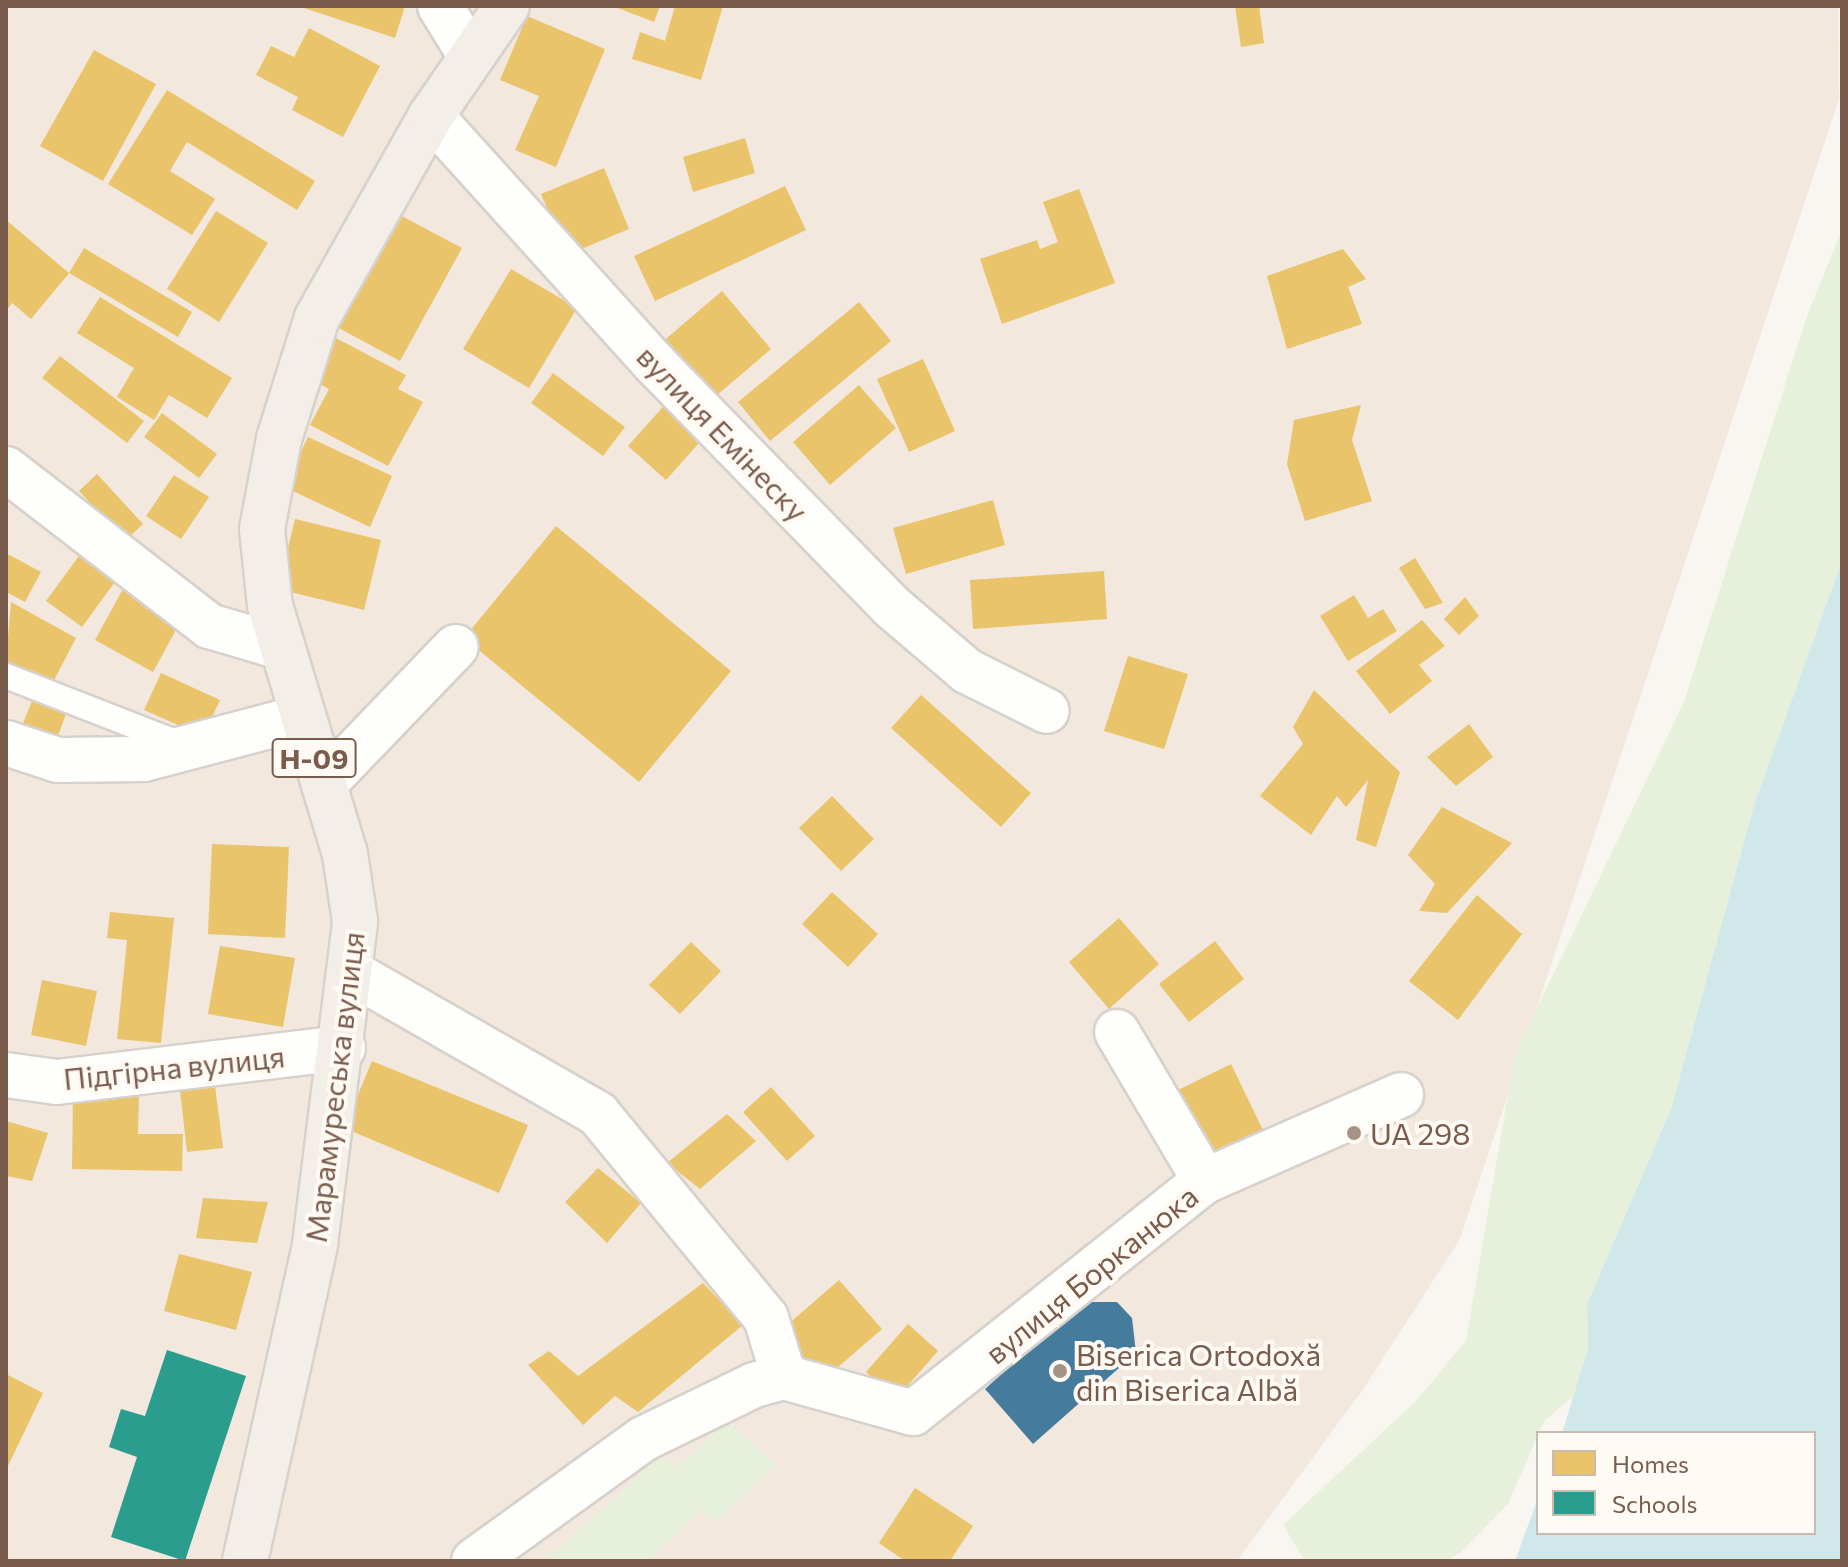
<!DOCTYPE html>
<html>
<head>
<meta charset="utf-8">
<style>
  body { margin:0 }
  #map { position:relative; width:1848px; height:1567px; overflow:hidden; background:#f9f5f0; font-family:Commissioner,sans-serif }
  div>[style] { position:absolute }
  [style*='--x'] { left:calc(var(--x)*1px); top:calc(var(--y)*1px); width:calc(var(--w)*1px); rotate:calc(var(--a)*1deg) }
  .residential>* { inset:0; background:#f2e8de }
  .green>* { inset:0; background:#e7f0db }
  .water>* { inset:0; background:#d0e8ea }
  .homes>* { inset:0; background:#e9c46a }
  .schools>* { inset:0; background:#2a9d8f }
  .public>* { inset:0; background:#457b9d }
  .roads { filter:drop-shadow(2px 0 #d7d1cb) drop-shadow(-2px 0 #d7d1cb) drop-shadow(0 2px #d7d1cb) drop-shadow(0 -2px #d7d1cb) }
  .service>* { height:24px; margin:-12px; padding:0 12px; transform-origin:12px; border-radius:12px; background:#fefefd }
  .minor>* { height:44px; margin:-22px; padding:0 22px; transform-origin:22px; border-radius:22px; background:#fefefd }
  .primary>* { height:44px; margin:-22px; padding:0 22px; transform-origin:22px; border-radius:22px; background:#f3eee8 }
  .dots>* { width:22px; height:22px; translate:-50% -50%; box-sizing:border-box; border:4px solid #fffaf3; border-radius:50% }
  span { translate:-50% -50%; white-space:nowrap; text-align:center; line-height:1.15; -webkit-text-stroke:8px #fffaf3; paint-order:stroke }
  .shield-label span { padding:2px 6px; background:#fffaf3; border:2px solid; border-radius:6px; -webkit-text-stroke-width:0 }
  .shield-label { font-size:28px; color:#7a5c4d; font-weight:700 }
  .street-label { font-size:30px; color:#7a5c4d }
  .poi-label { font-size:30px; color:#7a5c4d }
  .left { translate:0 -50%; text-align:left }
  .frame { position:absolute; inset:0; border:8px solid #7a5c4d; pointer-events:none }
  .legend { position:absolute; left:1536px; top:1431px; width:280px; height:104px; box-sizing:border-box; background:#fffaf3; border:2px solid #cabbb1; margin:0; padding:10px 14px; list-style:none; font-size:24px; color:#7a5c4d }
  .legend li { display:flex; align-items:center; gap:16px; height:40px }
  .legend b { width:40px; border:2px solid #cabbb1 }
</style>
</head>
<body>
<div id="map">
  <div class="residential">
    <div style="clip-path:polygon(6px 6px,1838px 6px,1839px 99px,1460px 1239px,1364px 1388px,1237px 1561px,6px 1561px)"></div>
  </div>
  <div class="green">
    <div style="clip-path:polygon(1842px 230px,1842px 561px,1755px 802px,1671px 1109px,1587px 1304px,1588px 1349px,1577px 1393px,1544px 1421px,1508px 1504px,1461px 1552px,1445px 1561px,1305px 1561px,1283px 1525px,1416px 1401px,1466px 1341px,1515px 1054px,1684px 702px,1807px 316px)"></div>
    <div style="clip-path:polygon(729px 1421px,775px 1465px,716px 1522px,701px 1510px,648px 1561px,546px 1559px,660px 1458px,678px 1466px)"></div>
  </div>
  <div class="water">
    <div style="clip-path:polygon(1842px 561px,1842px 1561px,1515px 1561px,1538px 1498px,1538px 1533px,1814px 1533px,1814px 1433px,1562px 1433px,1588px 1349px,1587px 1304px,1671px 1109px,1755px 802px)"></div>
  </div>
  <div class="homes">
    <div style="clip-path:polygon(298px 6px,405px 6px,395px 38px)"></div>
    <div style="clip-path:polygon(613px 6px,660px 6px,654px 22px)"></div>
    <div style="clip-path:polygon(675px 6px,723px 6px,701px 80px,632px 59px,640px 32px,665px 41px)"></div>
    <div style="clip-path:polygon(1235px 6px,1259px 6px,1264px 43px,1241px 47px)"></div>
    <div style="clip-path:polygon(527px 16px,605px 49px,556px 167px,515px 150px,539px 96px,500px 80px)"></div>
    <div style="clip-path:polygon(309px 28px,380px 66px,343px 137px,292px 110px,298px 97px,256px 75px,271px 46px,294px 57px)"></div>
    <div style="clip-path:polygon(94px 50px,156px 84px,103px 181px,40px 146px)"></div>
    <div style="clip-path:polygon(167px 90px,315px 181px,297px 210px,187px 142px,170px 171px,215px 199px,192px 235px,108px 184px)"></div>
    <div style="clip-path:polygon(745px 138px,755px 173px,693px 192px,683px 157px)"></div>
    <div style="clip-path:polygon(604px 168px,629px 229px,567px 255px,541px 194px)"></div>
    <div style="clip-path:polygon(785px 186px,806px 230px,655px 301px,634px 256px)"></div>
    <div style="clip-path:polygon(1079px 189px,1115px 283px,1002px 324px,980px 259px,1037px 240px,1040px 249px,1058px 242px,1043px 202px)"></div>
    <div style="clip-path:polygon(216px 211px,268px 243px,219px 322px,167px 289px)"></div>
    <div style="clip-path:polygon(394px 212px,462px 248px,400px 361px,333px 325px)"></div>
    <div style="clip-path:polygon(6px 220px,69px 273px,31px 319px,12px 303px,6px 311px)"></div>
    <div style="clip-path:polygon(84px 248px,192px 312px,178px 337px,69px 273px)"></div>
    <div style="clip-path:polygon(1343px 249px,1366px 279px,1348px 287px,1362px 324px,1287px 349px,1267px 276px)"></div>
    <div style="clip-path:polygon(511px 269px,577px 308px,529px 388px,463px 349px)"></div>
    <div style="clip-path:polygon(722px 291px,771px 349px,710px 401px,661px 343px)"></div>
    <div style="clip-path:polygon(100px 297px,232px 378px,207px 418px,169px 395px,154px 420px,117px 397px,134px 368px,77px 333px)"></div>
    <div style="clip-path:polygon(859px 302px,891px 341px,770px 441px,738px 402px)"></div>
    <div style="clip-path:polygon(336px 338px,406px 375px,398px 389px,423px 402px,388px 466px,310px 425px,329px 389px,314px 381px)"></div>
    <div style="clip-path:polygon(60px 356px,144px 421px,127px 443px,42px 378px)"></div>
    <div style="clip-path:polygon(923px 359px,955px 431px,909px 452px,877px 379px)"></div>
    <div style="clip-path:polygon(553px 373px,625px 427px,603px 456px,531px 403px)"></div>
    <div style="clip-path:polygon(859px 385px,896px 428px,830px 485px,793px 442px)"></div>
    <div style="clip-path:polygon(669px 400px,707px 434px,666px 480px,628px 446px)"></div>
    <div style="clip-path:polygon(1361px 405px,1352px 440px,1372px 501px,1305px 521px,1287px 464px,1294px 420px)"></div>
    <div style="clip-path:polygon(162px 413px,217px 454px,199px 478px,144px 437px)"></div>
    <div style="clip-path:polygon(308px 437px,392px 476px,370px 527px,284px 487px)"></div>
    <div style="clip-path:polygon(97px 474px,143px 524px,125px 541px,79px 491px)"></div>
    <div style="clip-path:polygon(174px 475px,209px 497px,181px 539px,146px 516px)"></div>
    <div style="clip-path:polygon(993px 500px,1005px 545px,906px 574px,893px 528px)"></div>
    <div style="clip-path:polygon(295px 519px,381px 540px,364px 610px,278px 589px)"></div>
    <div style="clip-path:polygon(556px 526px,731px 671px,639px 782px,464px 638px)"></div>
    <div style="clip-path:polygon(84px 549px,120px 575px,82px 627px,46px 601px)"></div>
    <div style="clip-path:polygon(6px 553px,41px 572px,25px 602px,6px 592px)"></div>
    <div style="clip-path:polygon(1415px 558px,1443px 603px,1425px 609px,1399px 568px)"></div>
    <div style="clip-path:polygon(1104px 571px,1107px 619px,973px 629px,970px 580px)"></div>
    <div style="clip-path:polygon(124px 587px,182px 619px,153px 672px,95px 640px)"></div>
    <div style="clip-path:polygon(1354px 595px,1368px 618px,1383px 609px,1397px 631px,1348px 661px,1320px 616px)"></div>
    <div style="clip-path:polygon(1465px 597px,1479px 616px,1459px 635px,1444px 619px)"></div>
    <div style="clip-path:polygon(11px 602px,76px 638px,51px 686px,6px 661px)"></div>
    <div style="clip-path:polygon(1422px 620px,1445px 646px,1419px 665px,1432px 681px,1390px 714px,1356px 671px)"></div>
    <div style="clip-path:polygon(1128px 656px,1188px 674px,1164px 749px,1104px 731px)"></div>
    <div style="clip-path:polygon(161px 673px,220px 700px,203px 736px,144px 710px)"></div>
    <div style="clip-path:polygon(1314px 690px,1400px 772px,1376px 847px,1356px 840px,1368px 780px,1346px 807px,1337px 796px,1311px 835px,1260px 796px,1303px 744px,1293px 727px)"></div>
    <div style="clip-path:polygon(921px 695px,1031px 793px,1001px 827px,891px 728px)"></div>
    <div style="clip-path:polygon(32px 701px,66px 714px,54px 747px,19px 733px)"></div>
    <div style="clip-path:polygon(1469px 724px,1493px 757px,1456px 786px,1427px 757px)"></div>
    <div style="clip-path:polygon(832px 796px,874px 839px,841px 871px,799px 828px)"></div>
    <div style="clip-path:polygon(1442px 807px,1512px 843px,1447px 913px,1419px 911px,1435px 884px,1408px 855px)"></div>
    <div style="clip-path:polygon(212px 844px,289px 847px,285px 938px,208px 934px)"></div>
    <div style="clip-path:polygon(832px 892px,878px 934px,848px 967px,802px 924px)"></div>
    <div style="clip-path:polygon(1477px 895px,1522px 934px,1458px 1020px,1409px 981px)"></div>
    <div style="clip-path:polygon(110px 912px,174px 918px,161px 1043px,117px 1039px,127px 940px,107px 938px)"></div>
    <div style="clip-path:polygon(1119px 918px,1159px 964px,1109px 1009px,1069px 962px)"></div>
    <div style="clip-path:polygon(1215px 941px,1244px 979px,1189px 1022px,1159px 984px)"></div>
    <div style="clip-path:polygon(691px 942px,721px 971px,680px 1014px,649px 985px)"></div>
    <div style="clip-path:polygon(220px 946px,295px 958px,283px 1027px,208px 1014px)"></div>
    <div style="clip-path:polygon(42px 980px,97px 991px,86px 1046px,31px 1035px)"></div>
    <div style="clip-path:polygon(372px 1061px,528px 1125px,499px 1193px,344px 1128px)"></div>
    <div style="clip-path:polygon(1231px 1064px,1263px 1130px,1210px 1156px,1178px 1090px)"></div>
    <div style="clip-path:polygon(214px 1078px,223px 1148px,187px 1152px,179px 1082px)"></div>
    <div style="clip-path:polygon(771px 1087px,815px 1136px,787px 1161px,743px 1112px)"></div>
    <div style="clip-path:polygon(73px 1096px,139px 1097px,138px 1134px,183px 1134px,182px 1171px,72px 1169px)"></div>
    <div style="clip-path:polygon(727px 1114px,756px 1141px,700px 1189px,667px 1163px)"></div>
    <div style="clip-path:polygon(6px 1121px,48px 1133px,32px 1181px,6px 1176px)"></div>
    <div style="clip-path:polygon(598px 1168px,641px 1203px,607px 1243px,565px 1202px)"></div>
    <div style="clip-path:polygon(203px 1198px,268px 1202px,257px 1243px,196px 1238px)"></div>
    <div style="clip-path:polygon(179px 1254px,252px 1272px,236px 1330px,164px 1311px)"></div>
    <div style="clip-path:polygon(839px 1280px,882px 1329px,821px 1382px,778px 1333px)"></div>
    <div style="clip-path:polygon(703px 1283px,743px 1325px,638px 1412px,615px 1396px,583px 1425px,528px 1365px,549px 1351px,578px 1376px)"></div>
    <div style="clip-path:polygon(908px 1324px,938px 1351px,896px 1399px,866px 1372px)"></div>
    <div style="clip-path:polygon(6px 1374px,43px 1393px,6px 1470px)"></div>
    <div style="clip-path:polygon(915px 1488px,973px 1526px,950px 1561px,905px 1561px,879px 1543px)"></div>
  </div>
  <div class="schools">
    <div style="clip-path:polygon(167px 1350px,246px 1376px,185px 1561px,111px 1537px,137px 1457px,109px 1447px,121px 1409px,145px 1416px)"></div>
  </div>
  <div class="public">
    <div style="clip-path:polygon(1082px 1302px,1117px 1302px,1132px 1318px,1136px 1353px,1033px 1444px,985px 1389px)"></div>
  </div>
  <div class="roads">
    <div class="service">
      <div style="--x:6;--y:676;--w:190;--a:21.3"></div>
    </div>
    <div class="minor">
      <div style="--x:440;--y:6;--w:59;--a:58.2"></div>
      <div style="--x:431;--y:116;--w:333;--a:47.9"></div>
      <div style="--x:654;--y:363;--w:341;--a:45.7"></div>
      <div style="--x:892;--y:607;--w:99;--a:40.5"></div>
      <div style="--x:967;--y:671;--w:89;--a:26.6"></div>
      <div style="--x:6;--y:469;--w:257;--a:37.7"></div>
      <div style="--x:209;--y:626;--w:75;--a:16.3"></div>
      <div style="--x:6;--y:743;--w:55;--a:18.1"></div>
      <div style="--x:58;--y:760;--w:86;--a:-0.7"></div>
      <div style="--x:144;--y:759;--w:160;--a:-14.8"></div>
      <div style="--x:324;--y:784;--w:190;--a:-46.1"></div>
      <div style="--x:354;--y:974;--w:281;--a:29.8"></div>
      <div style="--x:598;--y:1114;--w:264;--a:50.5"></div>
      <div style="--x:766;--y:1318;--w:62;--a:73"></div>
      <div style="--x:1117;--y:1032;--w:173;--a:59.4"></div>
      <div style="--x:6;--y:1075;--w:51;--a:7.8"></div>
      <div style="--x:57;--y:1082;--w:288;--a:-6.8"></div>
      <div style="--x:474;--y:1561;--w:208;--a:-35.8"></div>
      <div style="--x:643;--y:1439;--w:123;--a:-25.9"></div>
      <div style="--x:754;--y:1385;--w:31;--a:-15"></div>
      <div style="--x:784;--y:1377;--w:134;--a:15.6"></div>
      <div style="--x:913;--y:1413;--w:373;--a:-38.5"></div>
      <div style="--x:1205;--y:1181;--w:214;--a:-23.7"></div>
    </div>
    <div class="primary">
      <div style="--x:245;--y:1561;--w:325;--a:-77.5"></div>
      <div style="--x:315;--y:1244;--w:325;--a:-82.9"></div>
      <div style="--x:355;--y:921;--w:68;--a:-98.5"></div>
      <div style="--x:345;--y:854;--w:259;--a:-106.8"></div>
      <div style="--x:270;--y:606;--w:77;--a:-95.9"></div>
      <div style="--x:262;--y:529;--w:92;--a:-79.3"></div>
      <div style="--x:279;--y:439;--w:127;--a:-72.6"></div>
      <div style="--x:317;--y:318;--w:232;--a:-60.6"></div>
      <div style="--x:431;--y:116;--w:134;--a:-55.4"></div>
    </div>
  </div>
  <div class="dots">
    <div style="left:1354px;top:1133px;background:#a69286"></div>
    <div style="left:1060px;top:1371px;background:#a69286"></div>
  </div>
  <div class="shield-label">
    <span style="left:314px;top:758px">Н-09</span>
  </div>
  <div class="street-label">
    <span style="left:723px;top:433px;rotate:46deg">вулиця Емінеску</span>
    <span style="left:174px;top:1067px;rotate:-6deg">Підгірна вулиця</span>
    <span style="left:334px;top:1087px;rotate:-83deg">Марамуреська вулиця</span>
    <span style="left:1091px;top:1274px;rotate:-39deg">вулиця Борканюка</span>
  </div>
  <div class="poi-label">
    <span class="left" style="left:1370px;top:1133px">UA 298</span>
    <span class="left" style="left:1076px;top:1371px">Biserica Ortodoxă<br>din Biserica Albă</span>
  </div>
  <div class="frame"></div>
  <ul class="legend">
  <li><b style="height:22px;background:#e9c46a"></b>Homes</li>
  <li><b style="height:22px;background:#2a9d8f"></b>Schools</li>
  </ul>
</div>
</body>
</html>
